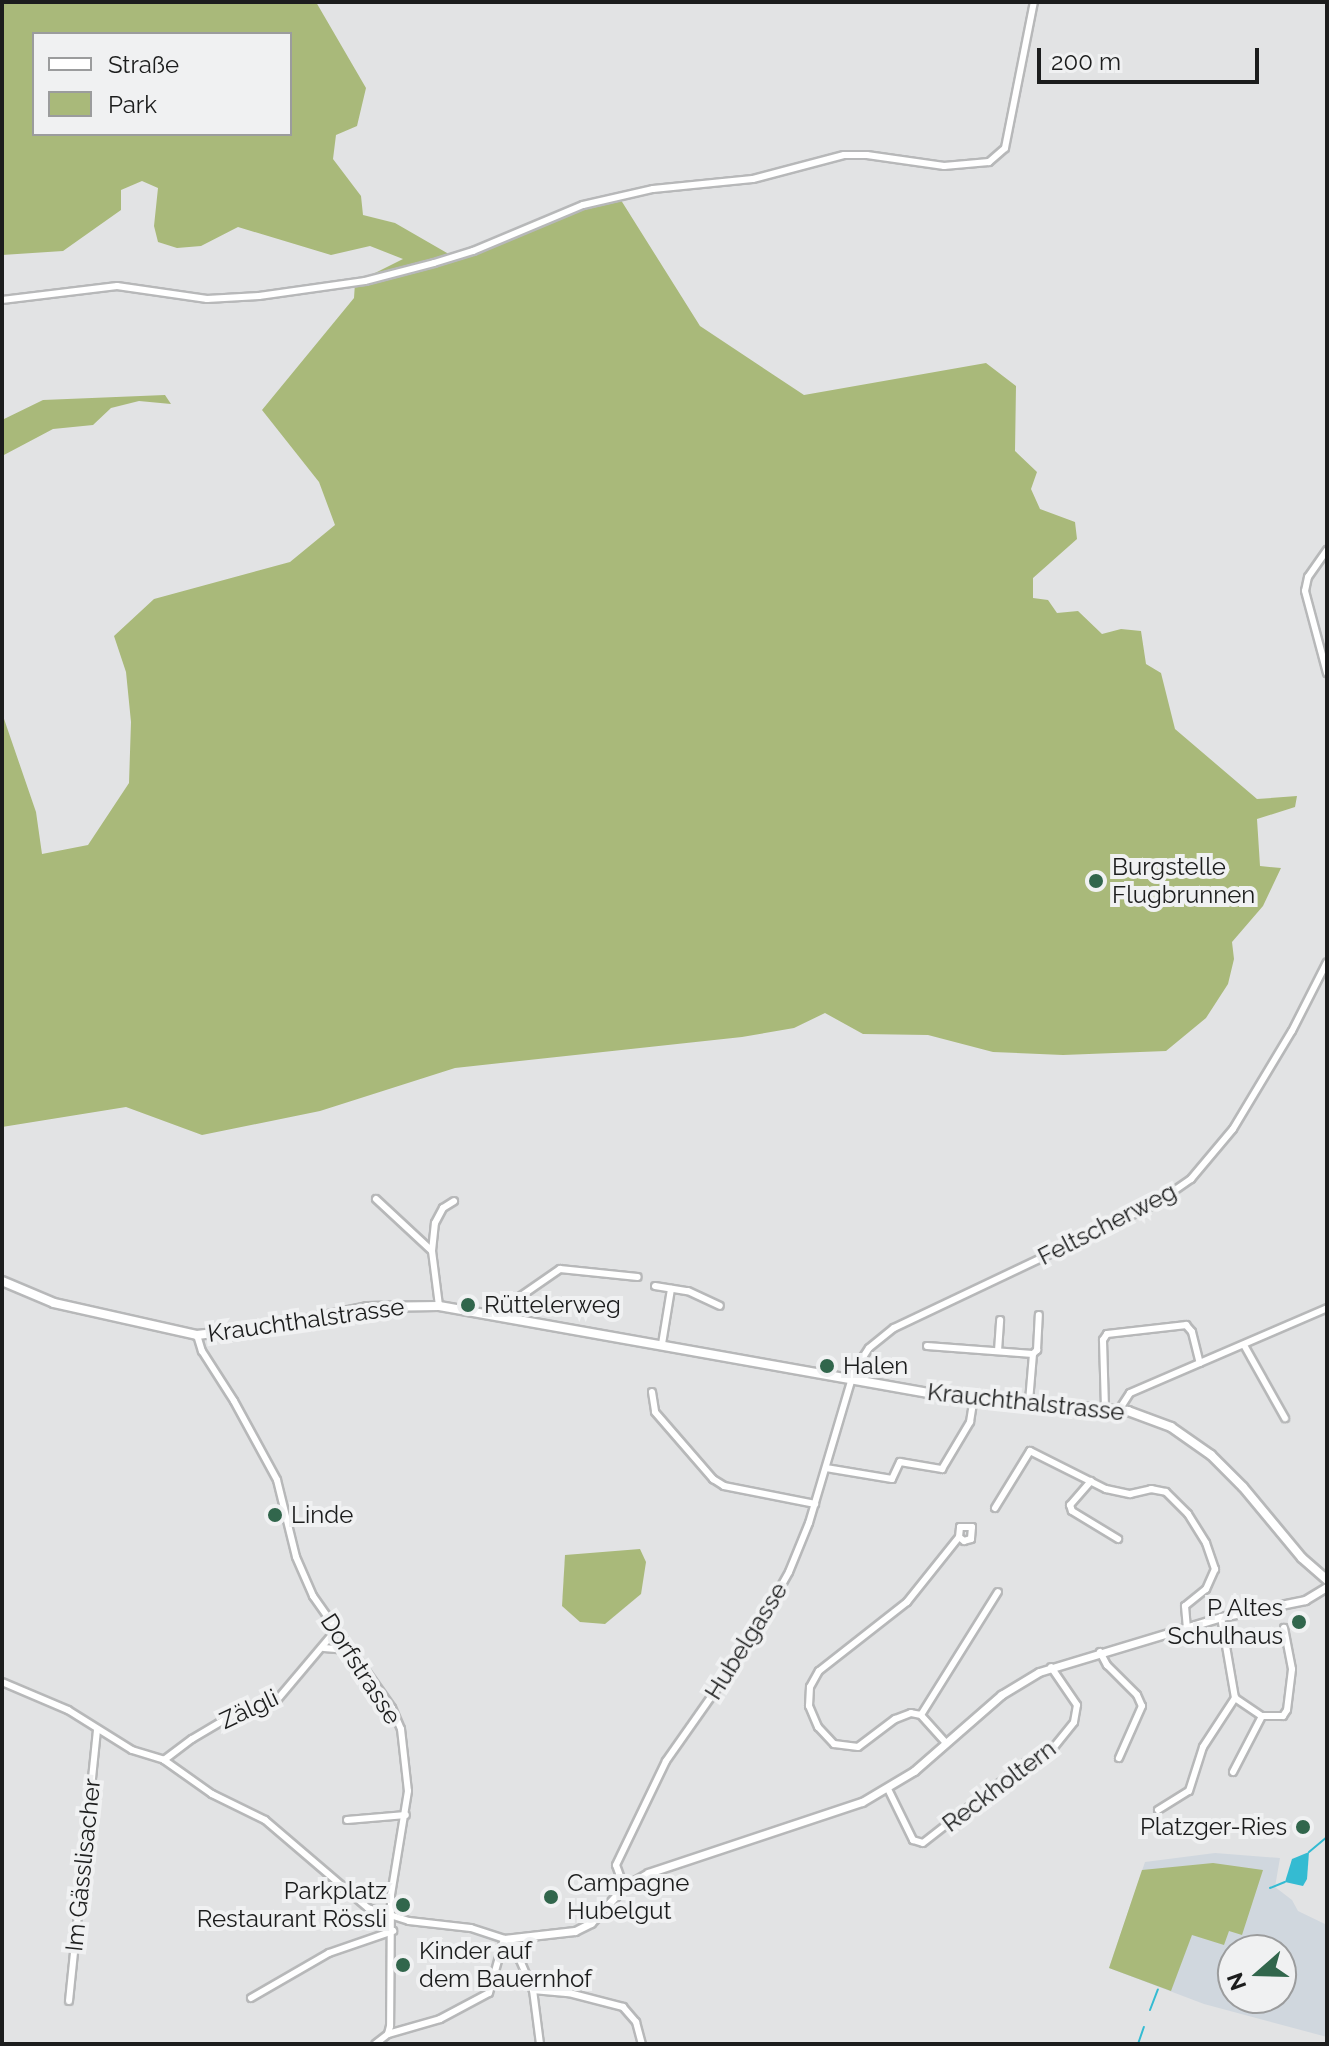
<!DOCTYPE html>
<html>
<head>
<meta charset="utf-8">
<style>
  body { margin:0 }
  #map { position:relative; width:1329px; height:2046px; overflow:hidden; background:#e2e3e4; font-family:Raleway,sans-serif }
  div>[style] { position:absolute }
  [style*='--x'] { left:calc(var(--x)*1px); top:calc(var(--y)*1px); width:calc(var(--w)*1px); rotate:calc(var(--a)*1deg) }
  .built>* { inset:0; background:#d0d7de }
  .green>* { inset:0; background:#a9b97a }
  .water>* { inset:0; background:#34bbd2 }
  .stream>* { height:2px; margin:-1px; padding:0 1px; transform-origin:1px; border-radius:1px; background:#34bbd2 }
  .roads { filter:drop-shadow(2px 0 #b7b8b9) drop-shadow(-2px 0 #b7b8b9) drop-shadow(0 2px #b7b8b9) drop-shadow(0 -2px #b7b8b9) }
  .minor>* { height:6px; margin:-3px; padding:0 3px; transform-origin:3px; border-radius:3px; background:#fff }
  .tertiary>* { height:7px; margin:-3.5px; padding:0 3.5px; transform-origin:3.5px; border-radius:3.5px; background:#fff }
  .secondary>* { height:8px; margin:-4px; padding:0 4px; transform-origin:4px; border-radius:4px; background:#fff }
  .dots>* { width:22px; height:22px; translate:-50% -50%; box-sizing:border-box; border:4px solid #f0f1f2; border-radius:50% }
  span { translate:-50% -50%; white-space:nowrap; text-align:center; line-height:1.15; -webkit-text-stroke:8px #f0f1f2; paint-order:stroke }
  .poi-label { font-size:24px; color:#1c1d1d }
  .left { translate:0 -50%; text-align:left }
  .right { translate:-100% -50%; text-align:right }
  .street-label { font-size:24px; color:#1c1d1d }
  .frame { position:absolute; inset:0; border:4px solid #1c1d1d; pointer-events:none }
  .legend { position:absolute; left:32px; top:32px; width:260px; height:104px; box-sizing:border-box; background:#f0f1f2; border:2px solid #9b9c9d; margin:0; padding:10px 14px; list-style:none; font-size:24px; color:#1c1d1d }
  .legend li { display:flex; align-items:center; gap:16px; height:40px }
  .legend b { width:40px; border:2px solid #9b9c9d }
  .north { position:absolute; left:1217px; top:1934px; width:80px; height:80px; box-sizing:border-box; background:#f0f1f2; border:2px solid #9b9c9d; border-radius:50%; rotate:250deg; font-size:22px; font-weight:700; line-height:32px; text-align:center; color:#1c1d1d }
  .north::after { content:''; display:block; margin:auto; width:28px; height:36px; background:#31664c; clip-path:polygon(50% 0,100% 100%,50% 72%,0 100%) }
  .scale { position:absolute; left:1037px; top:48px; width:222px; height:36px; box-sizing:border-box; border:4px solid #1c1d1d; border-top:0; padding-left:10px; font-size:24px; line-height:28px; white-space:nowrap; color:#1c1d1d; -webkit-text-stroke:6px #f0f1f2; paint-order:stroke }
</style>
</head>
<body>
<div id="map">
  <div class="built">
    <div style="clip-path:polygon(evenodd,1215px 1853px,1280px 1858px,1275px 1887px,1292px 1900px,1298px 1911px,1327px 1925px,1327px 2037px,1204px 2004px,1109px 1968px,1145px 1862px,1215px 1853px,1233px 1950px,1281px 1950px,1281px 1998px,1233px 1998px,1233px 1950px)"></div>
  </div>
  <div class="green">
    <div style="clip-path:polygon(evenodd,2px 2px,316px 2px,366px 88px,357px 126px,336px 135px,333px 159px,361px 196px,363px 215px,395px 223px,454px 257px,583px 205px,619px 197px,700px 326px,804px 395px,986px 363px,1016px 386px,1015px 451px,1037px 472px,1031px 489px,1040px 509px,1075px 522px,1077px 539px,1033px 578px,1033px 598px,1048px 600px,1057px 613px,1078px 611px,1102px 634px,1121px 629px,1141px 631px,1146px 664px,1161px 673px,1175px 729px,1257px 799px,1297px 796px,1295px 807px,1257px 819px,1260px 866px,1281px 868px,1263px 906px,1232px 942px,1234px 959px,1228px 984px,1206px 1018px,1166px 1051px,1063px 1055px,993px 1052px,928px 1035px,863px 1034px,825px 1013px,794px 1028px,742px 1037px,455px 1068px,320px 1111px,202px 1135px,126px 1107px,2px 1127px,2px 713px,36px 812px,42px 854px,88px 845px,129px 783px,131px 722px,126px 672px,114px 636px,154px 599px,290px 562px,335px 525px,319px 482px,262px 410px,354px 298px,355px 283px,403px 259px,370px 246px,331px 255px,238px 227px,201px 246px,177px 248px,158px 242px,154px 226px,158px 188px,142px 181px,121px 190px,121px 210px,63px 251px,2px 255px,2px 2px,34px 34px,290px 34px,290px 134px,34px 134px,34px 34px)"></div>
    <div style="clip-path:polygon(165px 395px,171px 404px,139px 401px,111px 408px,93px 425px,53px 429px,2px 456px,2px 420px,43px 400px)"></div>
    <div style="clip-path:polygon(640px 1549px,646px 1562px,641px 1594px,605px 1624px,580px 1622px,562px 1606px,565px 1555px)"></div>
    <div style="clip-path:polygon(1213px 1863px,1263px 1870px,1242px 1935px,1229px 1931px,1224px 1945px,1192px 1935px,1171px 1991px,1109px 1968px,1142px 1870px)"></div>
  </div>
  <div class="water">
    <div style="clip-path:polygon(1309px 1852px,1307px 1879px,1303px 1886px,1285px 1882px,1292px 1859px)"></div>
  </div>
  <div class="stream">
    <div style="--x:1309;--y:1852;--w:23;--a:-40"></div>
    <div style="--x:1270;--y:1888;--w:16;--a:-22"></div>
    <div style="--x:1150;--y:2010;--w:22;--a:-69"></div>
    <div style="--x:1138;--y:2044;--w:18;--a:-71"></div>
  </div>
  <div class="roads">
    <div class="minor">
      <div style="--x:2;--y:300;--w:116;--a:-6.9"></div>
      <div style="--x:117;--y:286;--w:91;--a:8.2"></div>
      <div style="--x:207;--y:299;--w:52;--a:-3.3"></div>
      <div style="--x:259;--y:296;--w:107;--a:-8.1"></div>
      <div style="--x:365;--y:281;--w:71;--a:-14.6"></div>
      <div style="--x:434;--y:263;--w:41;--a:-17.1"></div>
      <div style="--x:473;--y:251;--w:119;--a:-22.7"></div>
      <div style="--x:583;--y:205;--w:72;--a:-12.9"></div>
      <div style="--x:653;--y:189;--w:100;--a:-5.7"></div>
      <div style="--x:753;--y:179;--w:94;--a:-14.8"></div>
      <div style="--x:844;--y:155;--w:23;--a:0"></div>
      <div style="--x:867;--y:155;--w:78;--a:8.1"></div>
      <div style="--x:944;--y:166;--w:45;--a:-5.1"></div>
      <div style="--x:989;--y:162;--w:21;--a:-41"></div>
      <div style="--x:1005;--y:148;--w:149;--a:-78.8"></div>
      <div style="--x:1327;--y:550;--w:33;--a:125"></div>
      <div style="--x:1308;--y:577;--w:14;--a:102"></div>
      <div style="--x:1305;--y:591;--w:85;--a:75"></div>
      <div style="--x:376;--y:1199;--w:76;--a:42.9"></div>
      <div style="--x:432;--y:1251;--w:55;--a:82.7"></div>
      <div style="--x:432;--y:1251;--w:28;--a:-84"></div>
      <div style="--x:435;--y:1223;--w:17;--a:-62"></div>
      <div style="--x:443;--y:1208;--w:13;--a:-32"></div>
      <div style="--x:655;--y:1286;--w:33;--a:9"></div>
      <div style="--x:688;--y:1291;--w:35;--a:25"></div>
      <div style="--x:495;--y:1314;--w:79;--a:-34.7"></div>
      <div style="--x:560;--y:1269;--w:78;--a:5.9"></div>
      <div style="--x:197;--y:1335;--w:17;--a:73"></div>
      <div style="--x:202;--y:1351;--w:59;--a:57.4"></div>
      <div style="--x:234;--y:1401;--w:90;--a:61.4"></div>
      <div style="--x:277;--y:1480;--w:79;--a:76.1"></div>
      <div style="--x:296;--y:1557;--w:43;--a:66.4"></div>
      <div style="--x:313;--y:1596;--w:137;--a:54.8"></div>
      <div style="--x:392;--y:1708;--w:23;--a:67"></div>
      <div style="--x:401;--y:1729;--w:62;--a:83.6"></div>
      <div style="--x:408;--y:1791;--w:105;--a:99.3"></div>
      <div style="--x:391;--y:1895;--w:131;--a:90.4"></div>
      <div style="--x:390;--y:2026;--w:8;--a:104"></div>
      <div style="--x:388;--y:2034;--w:16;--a:142"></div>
      <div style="--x:662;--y:1344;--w:56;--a:-80.7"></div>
      <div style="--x:1244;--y:1345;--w:84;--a:60.7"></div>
      <div style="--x:927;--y:1346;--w:106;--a:4.3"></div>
      <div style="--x:1033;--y:1354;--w:48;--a:94.8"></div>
      <div style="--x:998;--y:1351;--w:31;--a:-86"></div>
      <div style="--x:1033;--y:1354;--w:6;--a:-45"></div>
      <div style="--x:1037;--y:1350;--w:35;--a:-87"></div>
      <div style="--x:652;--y:1392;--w:20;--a:81"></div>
      <div style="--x:655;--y:1412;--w:89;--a:49.1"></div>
      <div style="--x:713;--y:1479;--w:13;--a:32"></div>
      <div style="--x:724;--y:1486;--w:93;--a:11.2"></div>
      <div style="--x:1105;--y:1408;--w:68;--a:-91.7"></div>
      <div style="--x:1103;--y:1340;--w:7;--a:-56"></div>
      <div style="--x:1107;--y:1334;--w:80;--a:-6.5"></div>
      <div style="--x:1186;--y:1325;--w:9;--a:49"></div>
      <div style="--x:1192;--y:1332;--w:32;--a:76"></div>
      <div style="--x:1119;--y:1410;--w:20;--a:-57"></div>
      <div style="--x:1130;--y:1393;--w:215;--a:-23.3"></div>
      <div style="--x:826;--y:1468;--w:67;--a:9.5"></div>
      <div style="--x:892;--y:1479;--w:19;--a:-65"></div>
      <div style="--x:900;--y:1462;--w:43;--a:9.5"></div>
      <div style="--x:942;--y:1469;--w:55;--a:-59.2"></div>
      <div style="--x:970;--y:1422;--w:24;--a:-81"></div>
      <div style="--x:1091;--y:1481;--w:32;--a:131"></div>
      <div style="--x:1070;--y:1505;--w:6;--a:72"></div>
      <div style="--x:1072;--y:1511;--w:54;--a:31.3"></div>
      <div style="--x:995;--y:1508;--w:67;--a:-58.4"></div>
      <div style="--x:1030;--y:1451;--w:85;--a:26.6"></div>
      <div style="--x:1106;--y:1489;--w:25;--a:12"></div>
      <div style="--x:1130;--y:1494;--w:22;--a:-13"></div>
      <div style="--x:1151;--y:1489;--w:15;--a:11"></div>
      <div style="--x:1166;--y:1492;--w:31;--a:45"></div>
      <div style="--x:1188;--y:1514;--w:34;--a:58"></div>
      <div style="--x:1206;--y:1543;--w:28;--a:71"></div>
      <div style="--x:1215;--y:1569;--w:22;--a:114"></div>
      <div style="--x:1206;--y:1589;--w:27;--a:141"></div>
      <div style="--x:1185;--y:1606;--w:21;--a:85"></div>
      <div style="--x:1221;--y:1617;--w:82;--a:80.2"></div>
      <div style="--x:1235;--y:1698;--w:32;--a:34"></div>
      <div style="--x:1262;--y:1716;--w:21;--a:0"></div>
      <div style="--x:1283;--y:1716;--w:7;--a:-56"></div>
      <div style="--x:1287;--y:1710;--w:41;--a:-83"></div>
      <div style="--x:1292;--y:1669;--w:42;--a:-101"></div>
      <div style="--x:324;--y:1648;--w:24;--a:5"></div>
      <div style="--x:1100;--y:1652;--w:15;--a:62"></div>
      <div style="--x:1107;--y:1665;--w:42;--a:45"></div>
      <div style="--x:1137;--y:1695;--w:12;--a:66"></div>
      <div style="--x:1142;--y:1706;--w:57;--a:113.9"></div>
      <div style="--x:2;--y:1682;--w:72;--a:23"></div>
      <div style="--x:68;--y:1710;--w:75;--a:32"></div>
      <div style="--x:132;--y:1750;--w:34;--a:17"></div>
      <div style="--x:164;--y:1760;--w:59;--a:35.3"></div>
      <div style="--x:212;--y:1794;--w:59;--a:26.1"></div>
      <div style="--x:265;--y:1820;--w:135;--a:40.5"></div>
      <div style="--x:368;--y:1908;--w:43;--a:17.6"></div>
      <div style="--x:409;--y:1921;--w:62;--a:6.4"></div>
      <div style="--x:471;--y:1928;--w:35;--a:18"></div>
      <div style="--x:504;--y:1939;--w:26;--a:53"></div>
      <div style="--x:520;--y:1960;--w:33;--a:67"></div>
      <div style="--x:533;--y:1990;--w:54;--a:82.6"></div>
      <div style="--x:921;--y:1715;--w:145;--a:-58"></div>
      <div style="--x:946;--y:1743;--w:38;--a:-132"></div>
      <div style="--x:921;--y:1715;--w:10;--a:-169"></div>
      <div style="--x:911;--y:1713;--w:17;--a:159"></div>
      <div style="--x:895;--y:1719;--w:46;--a:142.9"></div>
      <div style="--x:858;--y:1747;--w:24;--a:-173"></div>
      <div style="--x:834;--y:1744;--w:23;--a:-133"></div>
      <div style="--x:818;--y:1727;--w:23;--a:-113"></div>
      <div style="--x:809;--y:1706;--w:19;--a:-87"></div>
      <div style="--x:810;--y:1687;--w:18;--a:-61"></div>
      <div style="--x:819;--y:1671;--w:112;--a:-38.1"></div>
      <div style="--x:907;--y:1602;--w:83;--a:-51.3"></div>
      <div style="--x:959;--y:1537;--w:10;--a:-84"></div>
      <div style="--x:960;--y:1527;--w:12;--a:0"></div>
      <div style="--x:972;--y:1527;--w:12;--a:95"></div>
      <div style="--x:971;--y:1539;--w:7;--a:164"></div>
      <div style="--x:964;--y:1541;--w:6;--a:-141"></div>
      <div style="--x:164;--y:1760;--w:35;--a:-37"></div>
      <div style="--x:192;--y:1739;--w:63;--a:-30.7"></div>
      <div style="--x:246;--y:1707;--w:32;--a:-13"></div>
      <div style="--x:277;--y:1700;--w:92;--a:-49.9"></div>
      <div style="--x:1233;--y:1772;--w:63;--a:-62.6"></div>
      <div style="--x:888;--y:1789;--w:57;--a:63.9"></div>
      <div style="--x:913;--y:1840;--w:10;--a:17"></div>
      <div style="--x:923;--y:1843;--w:130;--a:-38.1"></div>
      <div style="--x:1025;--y:1763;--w:27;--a:-24"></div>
      <div style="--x:1050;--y:1752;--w:38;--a:-51"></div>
      <div style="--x:1074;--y:1722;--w:17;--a:-80"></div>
      <div style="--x:1077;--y:1705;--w:46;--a:-124.4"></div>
      <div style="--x:1158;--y:1810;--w:36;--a:-32"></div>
      <div style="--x:1189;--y:1791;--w:46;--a:-72.3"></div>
      <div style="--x:1203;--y:1747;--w:59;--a:-56.9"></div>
      <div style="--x:347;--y:1820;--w:59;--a:-4.8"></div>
      <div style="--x:624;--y:1887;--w:23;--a:-110"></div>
      <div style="--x:616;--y:1865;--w:115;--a:-64.3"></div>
      <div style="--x:666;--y:1761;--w:144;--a:-54.9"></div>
      <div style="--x:749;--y:1643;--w:81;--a:-60.6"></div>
      <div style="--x:789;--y:1572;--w:53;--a:-67.8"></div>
      <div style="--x:809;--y:1523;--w:159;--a:-73.5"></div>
      <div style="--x:854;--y:1371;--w:27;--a:-57"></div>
      <div style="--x:869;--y:1348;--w:32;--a:-39"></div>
      <div style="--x:894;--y:1328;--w:289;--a:-25.4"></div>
      <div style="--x:1155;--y:1204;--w:44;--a:-34.8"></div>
      <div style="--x:1191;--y:1179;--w:65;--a:-50"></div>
      <div style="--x:1233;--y:1129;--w:114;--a:-59"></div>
      <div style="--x:1292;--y:1031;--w:77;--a:-63.1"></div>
      <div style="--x:533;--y:1990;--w:36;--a:5"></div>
      <div style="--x:569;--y:1993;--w:56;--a:14.5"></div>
      <div style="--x:623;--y:2007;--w:20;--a:49"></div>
      <div style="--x:636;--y:2022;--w:23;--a:75"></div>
      <div style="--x:251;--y:1998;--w:90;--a:-30"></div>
      <div style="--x:329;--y:1953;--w:68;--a:-19"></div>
      <div style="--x:69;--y:2001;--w:273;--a:-84.1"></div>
      <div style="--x:388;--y:2034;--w:54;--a:-16.1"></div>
      <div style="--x:440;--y:2019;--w:55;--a:-28"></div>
      <div style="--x:489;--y:1993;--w:56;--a:-74.5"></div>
    </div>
    <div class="tertiary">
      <div style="--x:504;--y:1939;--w:71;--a:-6.4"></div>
      <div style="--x:575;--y:1931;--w:18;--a:-27"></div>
      <div style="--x:591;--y:1923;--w:49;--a:-47.5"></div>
      <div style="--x:624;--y:1887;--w:28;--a:-30"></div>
      <div style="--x:648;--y:1873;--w:225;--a:-18.4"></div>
      <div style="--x:862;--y:1802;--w:61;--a:-30.8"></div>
      <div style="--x:914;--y:1771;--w:116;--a:-41.1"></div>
      <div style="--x:1001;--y:1695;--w:44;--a:-31.2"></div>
      <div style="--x:1039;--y:1672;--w:190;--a:-16.8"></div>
      <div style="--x:1221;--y:1617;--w:86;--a:-11.4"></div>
      <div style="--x:1305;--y:1600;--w:26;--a:-31"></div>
    </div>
    <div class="secondary">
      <div style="--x:2;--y:1281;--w:56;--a:22.9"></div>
      <div style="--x:54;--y:1303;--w:147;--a:12.6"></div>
      <div style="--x:197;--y:1335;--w:78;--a:-6.7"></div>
      <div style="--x:274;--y:1326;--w:95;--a:-11.5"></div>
      <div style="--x:367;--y:1307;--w:72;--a:-0.8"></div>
      <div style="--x:439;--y:1306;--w:503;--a:10.08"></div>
      <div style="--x:934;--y:1394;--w:195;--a:5"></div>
      <div style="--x:1128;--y:1411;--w:46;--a:20.4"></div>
      <div style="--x:1171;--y:1427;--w:49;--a:35"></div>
      <div style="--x:1211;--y:1455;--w:45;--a:45"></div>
      <div style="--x:1243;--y:1487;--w:92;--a:50.3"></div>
      <div style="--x:1302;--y:1558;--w:33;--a:41"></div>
    </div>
  </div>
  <div class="dots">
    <div style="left:1096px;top:881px;background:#31664c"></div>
    <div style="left:468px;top:1305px;background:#31664c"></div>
    <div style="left:827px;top:1366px;background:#31664c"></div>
    <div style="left:275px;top:1515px;background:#31664c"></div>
    <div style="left:1299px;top:1622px;background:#31664c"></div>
    <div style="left:1303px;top:1827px;background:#31664c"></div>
    <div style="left:551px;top:1897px;background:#31664c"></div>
    <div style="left:403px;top:1905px;background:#31664c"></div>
    <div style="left:403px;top:1965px;background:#31664c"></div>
  </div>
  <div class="poi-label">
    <span class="left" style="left:1112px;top:881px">Burgstelle<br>Flugbrunnen</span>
    <span class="left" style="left:484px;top:1305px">Rüttelerweg</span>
    <span class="left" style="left:843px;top:1366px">Halen</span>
    <span class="left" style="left:291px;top:1515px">Linde</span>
    <span class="right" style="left:1283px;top:1622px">P Altes<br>Schulhaus</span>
    <span class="right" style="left:1287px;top:1827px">Platzger-Ries</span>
    <span class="left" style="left:567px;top:1897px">Campagne<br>Hubelgut</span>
    <span class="right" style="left:387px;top:1905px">Parkplatz<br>Restaurant Rössli</span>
    <span class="left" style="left:419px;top:1965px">Kinder auf<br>dem Bauernhof</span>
  </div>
  <div class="street-label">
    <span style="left:1107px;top:1224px;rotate:-27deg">Feltscherweg</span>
    <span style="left:306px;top:1320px;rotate:-8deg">Krauchthalstrasse</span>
    <span style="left:1026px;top:1402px;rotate:6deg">Krauchthalstrasse</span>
    <span style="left:746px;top:1641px;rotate:-58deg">Hubelgasse</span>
    <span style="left:361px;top:1669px;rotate:57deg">Dorfstrasse</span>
    <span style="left:249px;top:1709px;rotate:-25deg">Zälgli</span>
    <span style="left:999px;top:1786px;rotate:-37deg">Reckholtern</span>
    <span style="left:83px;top:1865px;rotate:-84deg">Im Gässlisacher</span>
  </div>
  <div class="frame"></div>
  <ul class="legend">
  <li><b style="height:10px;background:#fff"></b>Straße</li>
  <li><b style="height:22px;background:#a9b97a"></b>Park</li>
  </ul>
  <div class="north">N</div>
  <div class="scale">200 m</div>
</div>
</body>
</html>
